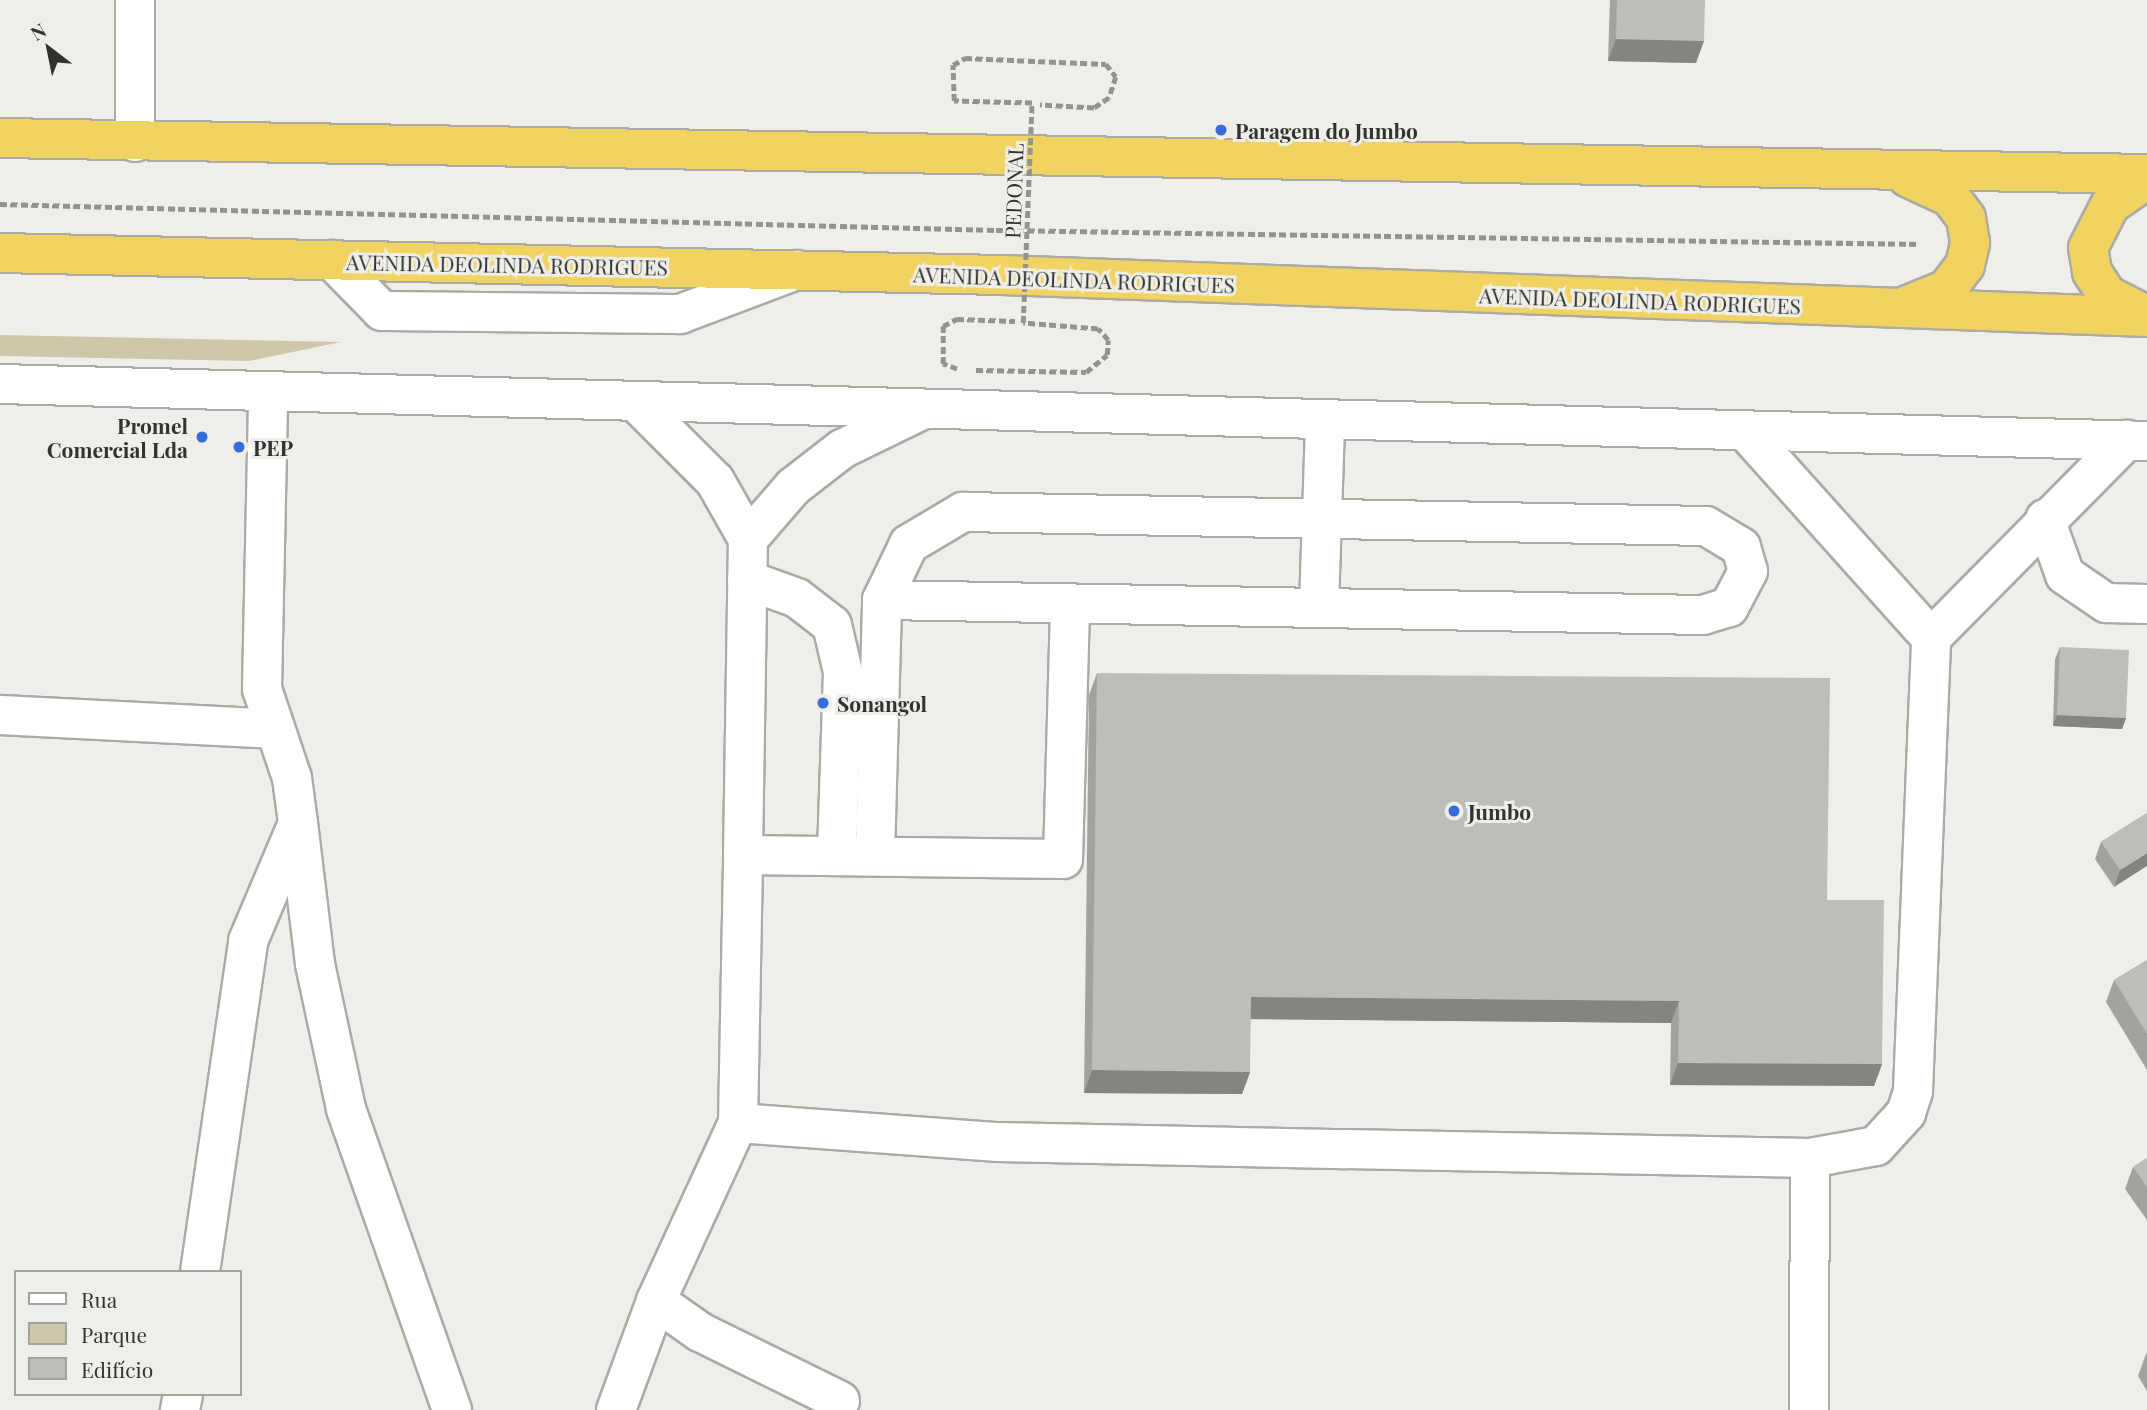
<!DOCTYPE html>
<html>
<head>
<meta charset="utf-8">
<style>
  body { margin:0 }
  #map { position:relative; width:2147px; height:1410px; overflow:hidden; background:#efeee8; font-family:"Playfair Display",serif }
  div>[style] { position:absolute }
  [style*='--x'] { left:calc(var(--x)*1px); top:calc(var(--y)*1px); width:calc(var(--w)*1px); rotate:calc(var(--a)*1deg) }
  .green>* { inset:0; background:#cfc7aa }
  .path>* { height:4.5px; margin-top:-2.25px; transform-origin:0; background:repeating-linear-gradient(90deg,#94938f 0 7px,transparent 0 10.5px) }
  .roads { filter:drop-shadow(2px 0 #acaaa5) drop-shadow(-2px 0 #acaaa5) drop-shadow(0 2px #acaaa5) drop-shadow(0 -2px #acaaa5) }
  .minor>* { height:38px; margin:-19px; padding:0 19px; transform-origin:19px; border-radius:19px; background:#fff }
  .highway>* { height:38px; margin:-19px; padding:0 19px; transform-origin:19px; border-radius:19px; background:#f0d361 }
  .path-bridge>* { height:4.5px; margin-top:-2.25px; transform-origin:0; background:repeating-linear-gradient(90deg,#94938f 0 7px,transparent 0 10.5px) }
  .wall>* { inset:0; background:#a3a39d }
  .shaded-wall>* { inset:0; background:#858480 }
  .building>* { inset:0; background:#bebdb7 }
  .dots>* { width:19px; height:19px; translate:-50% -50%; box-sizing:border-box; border:4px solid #efeee8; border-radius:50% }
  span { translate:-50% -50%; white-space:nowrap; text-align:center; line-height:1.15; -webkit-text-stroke:6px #efeee8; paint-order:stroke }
  .poi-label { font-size:21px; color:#32322f; font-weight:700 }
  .left { translate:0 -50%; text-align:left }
  .right { translate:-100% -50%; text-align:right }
  .street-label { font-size:21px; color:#32322f }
  .legend { position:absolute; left:14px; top:1270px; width:228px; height:126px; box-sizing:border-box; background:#efeee8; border:2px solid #a3a39e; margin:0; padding:9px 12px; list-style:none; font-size:21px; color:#32322f }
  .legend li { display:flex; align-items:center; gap:14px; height:35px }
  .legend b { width:35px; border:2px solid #a3a39e }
  .north { position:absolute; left:14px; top:14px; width:70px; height:70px; -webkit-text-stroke:5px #efeee8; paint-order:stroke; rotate:328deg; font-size:19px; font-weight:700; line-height:28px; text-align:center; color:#32322f }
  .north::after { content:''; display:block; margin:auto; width:24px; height:32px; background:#32322f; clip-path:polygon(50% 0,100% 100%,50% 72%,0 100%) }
</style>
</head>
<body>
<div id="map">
  <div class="green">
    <div style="clip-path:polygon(0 335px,341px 342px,249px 361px,0 356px)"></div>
  </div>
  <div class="path">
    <div style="--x:1032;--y:103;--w:78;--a:-178.5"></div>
    <div style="--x:954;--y:101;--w:36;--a:-92"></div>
    <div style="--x:953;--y:65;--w:14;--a:-30"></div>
    <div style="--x:965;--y:58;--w:141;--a:2.4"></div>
    <div style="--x:1106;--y:64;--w:16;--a:52"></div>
    <div style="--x:1116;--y:77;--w:22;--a:108"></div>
    <div style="--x:1109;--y:98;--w:18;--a:146"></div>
    <div style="--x:1094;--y:108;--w:54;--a:-176.8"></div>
    <div style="--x:0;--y:204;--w:996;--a:1.5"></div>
    <div style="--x:996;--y:230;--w:924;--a:0.87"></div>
    <div style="--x:957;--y:369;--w:15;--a:-160"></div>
    <div style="--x:943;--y:364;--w:38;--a:-90"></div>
    <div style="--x:943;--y:326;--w:16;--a:-27"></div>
    <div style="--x:957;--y:319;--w:58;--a:2"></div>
    <div style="--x:976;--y:370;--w:110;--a:1"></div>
    <div style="--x:1086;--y:372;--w:27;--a:-39"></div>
    <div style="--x:1107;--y:355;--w:15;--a:-86"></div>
    <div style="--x:1108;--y:340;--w:15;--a:-132"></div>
    <div style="--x:1098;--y:329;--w:75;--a:-175.4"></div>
  </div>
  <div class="roads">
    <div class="minor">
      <div style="--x:135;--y:142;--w:142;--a:-90"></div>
      <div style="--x:332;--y:260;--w:71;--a:45.6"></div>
      <div style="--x:382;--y:311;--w:298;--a:0.6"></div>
      <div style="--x:680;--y:314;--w:125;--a:-20.6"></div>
      <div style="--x:0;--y:384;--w:2148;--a:1.52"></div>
      <div style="--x:1749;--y:435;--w:273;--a:48.1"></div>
      <div style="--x:2045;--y:519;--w:59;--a:70.3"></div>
      <div style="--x:2065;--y:575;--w:50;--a:34.3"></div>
      <div style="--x:2106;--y:603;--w:41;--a:1.4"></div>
      <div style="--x:748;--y:539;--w:69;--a:-49.1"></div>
      <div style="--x:793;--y:487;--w:62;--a:-37.8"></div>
      <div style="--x:842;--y:449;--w:85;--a:-26"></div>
      <div style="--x:747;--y:580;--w:53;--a:19.8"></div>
      <div style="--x:797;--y:598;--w:44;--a:37.6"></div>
      <div style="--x:832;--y:625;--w:48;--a:76.8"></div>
      <div style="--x:843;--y:672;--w:184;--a:91.9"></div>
      <div style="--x:1319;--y:606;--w:183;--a:-88.1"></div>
      <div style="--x:0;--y:715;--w:273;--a:2.9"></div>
      <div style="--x:298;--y:823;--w:142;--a:83.1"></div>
      <div style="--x:315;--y:964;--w:148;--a:77.9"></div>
      <div style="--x:346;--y:1109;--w:319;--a:70.6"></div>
      <div style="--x:743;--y:855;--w:320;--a:0.7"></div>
      <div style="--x:1063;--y:859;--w:255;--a:-88.4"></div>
      <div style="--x:875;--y:856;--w:256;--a:-88.4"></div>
      <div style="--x:882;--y:600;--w:62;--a:-64.3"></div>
      <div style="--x:909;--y:544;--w:63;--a:-30.7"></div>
      <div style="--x:963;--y:512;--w:743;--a:1.08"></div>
      <div style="--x:1706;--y:526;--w:41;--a:31"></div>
      <div style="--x:1741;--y:547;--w:25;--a:74"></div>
      <div style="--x:1748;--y:571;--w:41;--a:117.8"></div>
      <div style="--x:1729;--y:607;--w:27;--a:163"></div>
      <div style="--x:1703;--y:615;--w:821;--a:-178.95"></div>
      <div style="--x:738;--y:1123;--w:261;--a:4.2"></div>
      <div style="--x:998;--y:1142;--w:347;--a:1.2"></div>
      <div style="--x:1345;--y:1149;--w:465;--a:1.1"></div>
      <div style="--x:1810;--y:1158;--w:67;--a:-10.3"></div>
      <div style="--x:1876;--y:1146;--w:45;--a:-47.7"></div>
      <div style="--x:1906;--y:1113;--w:23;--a:-72"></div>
      <div style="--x:1913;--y:1091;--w:453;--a:-87.7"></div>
      <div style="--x:1931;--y:638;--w:279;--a:-45.3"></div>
      <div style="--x:200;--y:1272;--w:334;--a:-81.7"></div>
      <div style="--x:248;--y:941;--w:128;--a:-67"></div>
      <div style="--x:298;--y:823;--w:45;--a:-97.6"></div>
      <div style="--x:292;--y:778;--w:94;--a:-108.6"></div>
      <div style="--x:262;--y:689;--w:297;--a:-88.8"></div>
      <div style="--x:656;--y:1301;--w:54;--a:35.2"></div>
      <div style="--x:700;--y:1332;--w:156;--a:26.2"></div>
      <div style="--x:180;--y:1410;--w:16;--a:-79"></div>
      <div style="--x:616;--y:1410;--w:116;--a:-69.8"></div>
      <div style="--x:656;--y:1301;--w:196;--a:-65.3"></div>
      <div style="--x:738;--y:1123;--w:268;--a:-88.9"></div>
      <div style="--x:743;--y:855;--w:316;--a:-89.1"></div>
      <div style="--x:748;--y:539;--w:67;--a:-119.6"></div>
      <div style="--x:715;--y:481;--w:113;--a:-135"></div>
      <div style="--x:1809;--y:1410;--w:252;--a:-89.8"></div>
    </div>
    <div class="highway">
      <div style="--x:0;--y:138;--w:2147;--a:0.96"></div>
      <div style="--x:0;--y:253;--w:1002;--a:1.26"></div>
      <div style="--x:1002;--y:275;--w:1146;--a:2.1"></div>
      <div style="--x:1905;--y:306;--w:45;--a:-22"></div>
      <div style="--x:1947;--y:289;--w:30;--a:-53"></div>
      <div style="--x:1965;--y:265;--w:23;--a:-77"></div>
      <div style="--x:1970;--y:243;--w:25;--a:-99"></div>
      <div style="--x:1966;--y:218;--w:26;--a:-127"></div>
      <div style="--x:1950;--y:197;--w:47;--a:-155.1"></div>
      <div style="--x:2146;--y:315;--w:44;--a:-152.9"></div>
      <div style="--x:2107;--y:295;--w:27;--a:-123"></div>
      <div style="--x:2092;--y:272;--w:24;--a:-99"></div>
      <div style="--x:2088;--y:248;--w:48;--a:-62.9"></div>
      <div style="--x:2110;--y:205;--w:45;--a:-35.1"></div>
    </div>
  </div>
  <div class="path-bridge">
    <div style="--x:1023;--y:323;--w:220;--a:-87.7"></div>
  </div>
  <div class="wall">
    <div style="clip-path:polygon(1610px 0,1705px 0,1696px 63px,1608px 61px)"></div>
    <div style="clip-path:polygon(2060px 647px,2126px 718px,2122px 729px,2053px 726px,2055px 659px)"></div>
    <div style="clip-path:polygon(1097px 673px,1827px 900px,1882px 1064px,1874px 1086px,1670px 1085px,1671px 1023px,1250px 1019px,1250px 1072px,1242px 1094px,1084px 1093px,1089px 695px)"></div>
    <div style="clip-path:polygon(2147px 813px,2114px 887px,2095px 859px,2101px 842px)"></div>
    <div style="clip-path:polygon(2147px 960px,2147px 1070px,2106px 1002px,2114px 980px)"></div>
    <div style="clip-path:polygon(2147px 1158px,2147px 1220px,2125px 1189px,2133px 1167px)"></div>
    <div style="clip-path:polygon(2147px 1353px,2147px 1391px,2138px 1376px,2146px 1354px)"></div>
  </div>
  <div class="shaded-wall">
    <div style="clip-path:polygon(1616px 39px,1704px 41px,1696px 63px,1608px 61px)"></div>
    <div style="clip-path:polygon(2057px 715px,2126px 718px,2122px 729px,2053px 726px)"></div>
    <div style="clip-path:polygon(2147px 853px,2147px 866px,2114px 887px,2120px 870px)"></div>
    <div style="clip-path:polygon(1251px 997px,1679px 1001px,1671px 1023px,1243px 1019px)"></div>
    <div style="clip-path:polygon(1678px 1063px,1882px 1064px,1874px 1086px,1670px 1085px)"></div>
    <div style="clip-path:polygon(1092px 1070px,1250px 1072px,1242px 1094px,1084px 1093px)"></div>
  </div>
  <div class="building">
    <div style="clip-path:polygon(1617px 0,1705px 0,1704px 41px,1616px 39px)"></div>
    <div style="clip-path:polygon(2060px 647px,2129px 650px,2126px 718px,2057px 715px)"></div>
    <div style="clip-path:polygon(1097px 673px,1830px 678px,1827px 900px,1884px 900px,1882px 1064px,1678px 1063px,1679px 1001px,1251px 997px,1250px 1072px,1092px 1070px)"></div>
    <div style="clip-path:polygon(2147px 813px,2147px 853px,2120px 870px,2101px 842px)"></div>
    <div style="clip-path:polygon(2147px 960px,2147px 1034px,2114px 980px)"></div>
    <div style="clip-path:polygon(2147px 1158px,2147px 1187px,2133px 1167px)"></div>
  </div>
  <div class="dots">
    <div style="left:1221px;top:130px;background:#396ada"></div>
    <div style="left:202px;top:437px;background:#396ada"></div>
    <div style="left:239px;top:447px;background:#396ada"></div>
    <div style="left:823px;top:703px;background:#396ada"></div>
    <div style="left:1454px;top:811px;background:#396ada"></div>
  </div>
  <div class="poi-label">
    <span class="left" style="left:1235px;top:130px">Paragem do Jumbo</span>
    <span class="right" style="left:188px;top:437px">Promel<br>Comercial Lda</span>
    <span class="left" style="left:253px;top:447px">PEP</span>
    <span class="left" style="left:837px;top:703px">Sonangol</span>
    <span class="left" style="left:1468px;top:811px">Jumbo</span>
  </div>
  <div class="street-label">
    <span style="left:1013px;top:191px;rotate:-88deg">PEDONAL</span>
    <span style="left:507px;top:264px;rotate:1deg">AVENIDA DEOLINDA RODRIGUES</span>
    <span style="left:1074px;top:279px;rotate:2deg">AVENIDA DEOLINDA RODRIGUES</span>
    <span style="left:1640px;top:300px;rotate:2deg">AVENIDA DEOLINDA RODRIGUES</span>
  </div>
  <ul class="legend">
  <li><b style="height:9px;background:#fff"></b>Rua</li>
  <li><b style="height:19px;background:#cfc7aa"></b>Parque</li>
  <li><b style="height:19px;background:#bebdb7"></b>Edifício</li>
  </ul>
  <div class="north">N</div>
</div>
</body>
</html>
